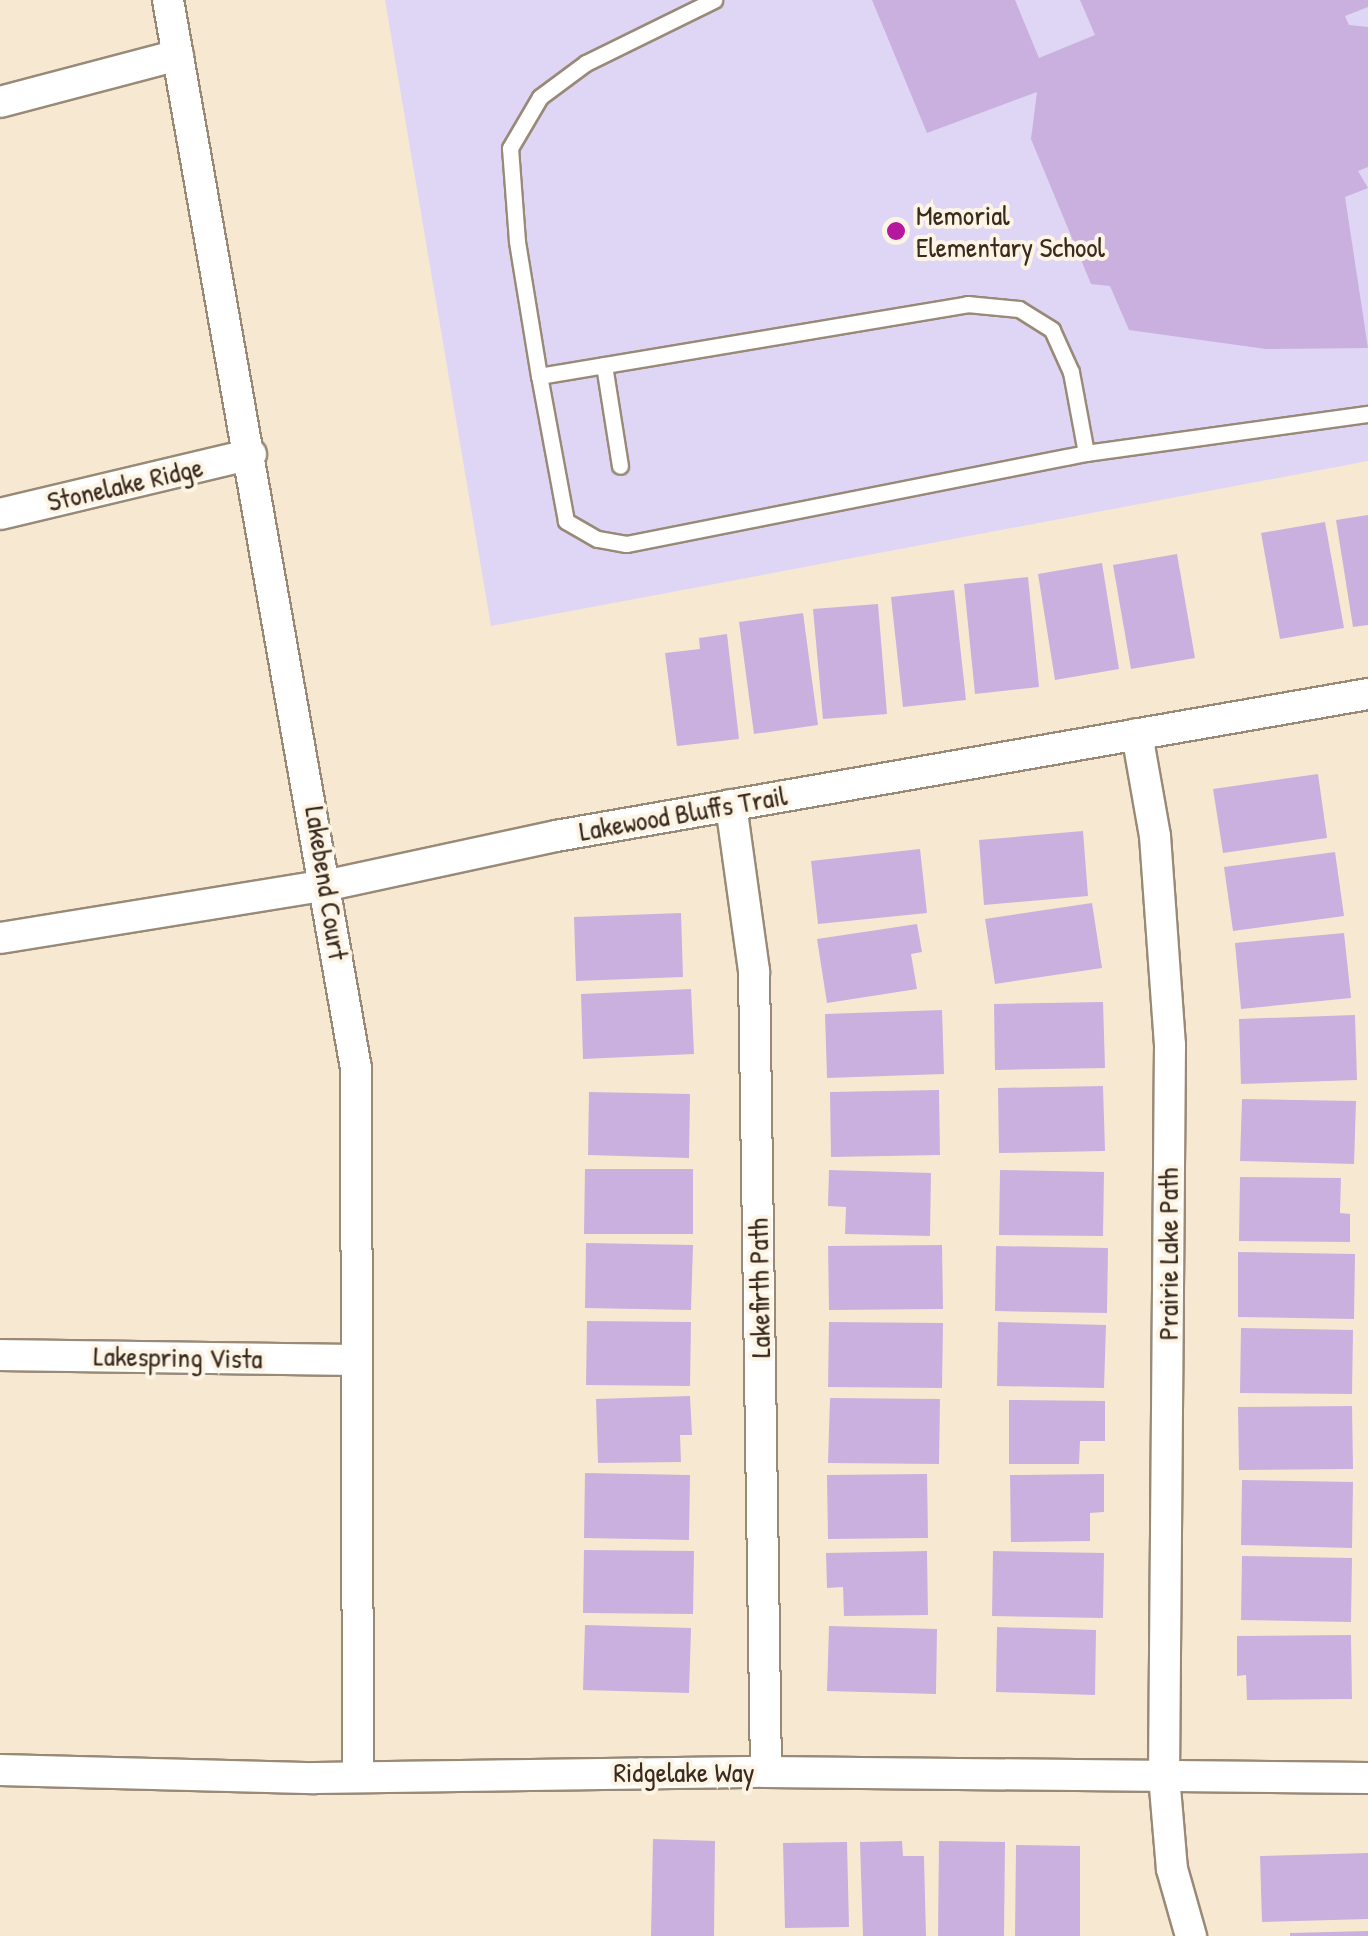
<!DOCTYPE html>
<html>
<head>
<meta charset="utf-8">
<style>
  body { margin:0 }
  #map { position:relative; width:1368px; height:1936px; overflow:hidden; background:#f7e9d1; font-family:"Patrick Hand",sans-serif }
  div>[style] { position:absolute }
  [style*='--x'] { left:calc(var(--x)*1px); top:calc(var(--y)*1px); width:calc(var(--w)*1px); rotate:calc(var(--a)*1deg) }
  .built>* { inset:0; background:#dfd5f5 }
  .building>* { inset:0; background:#cab0de }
  .roads { filter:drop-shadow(2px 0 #998a78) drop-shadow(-2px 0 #998a78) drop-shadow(0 2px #998a78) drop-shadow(0 -2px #998a78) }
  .lane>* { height:15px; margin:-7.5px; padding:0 7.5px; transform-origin:7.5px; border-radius:7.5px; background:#fff }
  .street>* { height:30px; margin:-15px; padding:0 15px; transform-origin:15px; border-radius:15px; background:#fff }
  .dots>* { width:28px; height:28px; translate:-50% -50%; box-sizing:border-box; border:5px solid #fcf5e5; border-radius:50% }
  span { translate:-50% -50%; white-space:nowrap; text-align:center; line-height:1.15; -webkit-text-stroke:8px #fcf5e5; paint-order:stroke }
  .poi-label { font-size:28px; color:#3b2a1e }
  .left { translate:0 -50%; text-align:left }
  .street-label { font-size:28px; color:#3b2a1e }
</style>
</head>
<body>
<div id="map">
  <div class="built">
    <div style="clip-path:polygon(385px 0,1368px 0,1368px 461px,491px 626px)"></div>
  </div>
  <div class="building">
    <div style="clip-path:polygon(872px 0,1015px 0,1039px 58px,1095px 35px,1080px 0,1368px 0,1368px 7px,1345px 16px,1349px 25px,1368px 27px,1368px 167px,1358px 171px,1368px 188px,1345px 197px,1368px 348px,1266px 349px,1129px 330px,1110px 286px,1091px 284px,1031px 139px,1037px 92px,927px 133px)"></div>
    <div style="clip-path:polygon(1368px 515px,1368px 625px,1353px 627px,1336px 520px)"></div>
    <div style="clip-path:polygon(1325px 522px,1344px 628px,1280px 639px,1261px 533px)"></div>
    <div style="clip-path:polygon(1177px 554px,1195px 658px,1131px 669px,1113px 565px)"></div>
    <div style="clip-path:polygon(1102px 563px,1119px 669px,1055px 680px,1038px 574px)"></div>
    <div style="clip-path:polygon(1028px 577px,1039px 687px,975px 694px,964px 584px)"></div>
    <div style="clip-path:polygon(954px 590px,966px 700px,903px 707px,891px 597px)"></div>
    <div style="clip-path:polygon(878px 604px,887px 714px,823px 719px,813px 609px)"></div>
    <div style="clip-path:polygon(803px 613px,818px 725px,754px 734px,739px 622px)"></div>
    <div style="clip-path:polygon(727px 634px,739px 739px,677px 746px,665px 653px,700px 649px,699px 638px)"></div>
    <div style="clip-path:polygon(1318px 774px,1327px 838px,1223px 853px,1213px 789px)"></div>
    <div style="clip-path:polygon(1083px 831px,1088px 896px,984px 905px,979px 840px)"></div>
    <div style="clip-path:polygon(920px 849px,927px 913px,818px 924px,811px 861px)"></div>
    <div style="clip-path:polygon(1335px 852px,1344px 916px,1233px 931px,1224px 867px)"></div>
    <div style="clip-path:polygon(1092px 903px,1102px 968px,995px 984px,985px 919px)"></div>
    <div style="clip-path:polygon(681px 913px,683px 977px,576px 981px,574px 917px)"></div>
    <div style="clip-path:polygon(917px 924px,922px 952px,911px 954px,917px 989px,827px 1003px,817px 939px)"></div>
    <div style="clip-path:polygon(1344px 933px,1351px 998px,1241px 1009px,1235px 943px)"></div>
    <div style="clip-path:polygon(691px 989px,694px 1054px,583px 1059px,581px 994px)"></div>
    <div style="clip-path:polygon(1103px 1002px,1105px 1068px,995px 1070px,994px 1004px)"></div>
    <div style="clip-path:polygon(942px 1010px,944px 1074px,827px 1078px,825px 1014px)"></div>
    <div style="clip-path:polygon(1355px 1015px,1357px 1080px,1241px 1084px,1239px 1019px)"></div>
    <div style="clip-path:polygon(1103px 1086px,1105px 1151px,999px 1153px,998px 1088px)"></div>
    <div style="clip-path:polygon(939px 1090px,940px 1155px,831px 1157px,830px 1092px)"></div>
    <div style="clip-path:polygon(589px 1092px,690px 1094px,689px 1158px,588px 1155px)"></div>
    <div style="clip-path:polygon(1242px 1099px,1356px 1101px,1354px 1164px,1240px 1161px)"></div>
    <div style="clip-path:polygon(585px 1169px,693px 1169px,693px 1234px,584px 1234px)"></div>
    <div style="clip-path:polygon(829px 1170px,931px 1173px,930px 1236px,845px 1234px,846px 1207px,828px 1206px)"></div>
    <div style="clip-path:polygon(1000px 1170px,1104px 1172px,1103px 1236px,999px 1235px)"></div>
    <div style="clip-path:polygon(1240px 1177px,1341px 1178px,1340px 1213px,1350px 1214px,1350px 1242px,1239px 1241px)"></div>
    <div style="clip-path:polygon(586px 1243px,693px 1245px,691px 1310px,585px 1308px)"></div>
    <div style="clip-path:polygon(942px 1245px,943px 1309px,829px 1310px,828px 1246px)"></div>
    <div style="clip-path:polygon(996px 1246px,1108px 1248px,1107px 1313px,995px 1311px)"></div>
    <div style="clip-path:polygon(1238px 1252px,1355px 1254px,1354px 1319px,1238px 1317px)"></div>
    <div style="clip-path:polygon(587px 1321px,691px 1322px,690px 1386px,586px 1385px)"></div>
    <div style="clip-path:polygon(829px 1322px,943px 1323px,942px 1388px,828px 1387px)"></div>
    <div style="clip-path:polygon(998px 1322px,1106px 1325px,1104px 1388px,997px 1386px)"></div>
    <div style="clip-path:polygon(1241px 1328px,1353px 1330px,1352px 1394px,1240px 1393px)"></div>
    <div style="clip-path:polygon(690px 1396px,692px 1435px,680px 1435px,681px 1462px,598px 1463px,596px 1399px)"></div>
    <div style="clip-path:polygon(830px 1398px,940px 1399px,939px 1464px,828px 1463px)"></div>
    <div style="clip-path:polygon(1009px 1400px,1105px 1401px,1105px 1441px,1080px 1441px,1079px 1464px,1009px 1464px)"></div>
    <div style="clip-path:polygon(1352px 1406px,1353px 1469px,1239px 1470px,1238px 1407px)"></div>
    <div style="clip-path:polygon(585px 1473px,690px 1475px,689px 1540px,584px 1538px)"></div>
    <div style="clip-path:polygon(927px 1474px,928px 1538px,828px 1539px,827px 1475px)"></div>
    <div style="clip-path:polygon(1104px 1474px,1104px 1512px,1090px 1513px,1090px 1541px,1011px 1542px,1010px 1475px)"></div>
    <div style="clip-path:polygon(1242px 1480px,1353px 1482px,1352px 1548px,1241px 1545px)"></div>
    <div style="clip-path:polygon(584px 1550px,694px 1551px,693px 1614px,583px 1613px)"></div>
    <div style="clip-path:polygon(927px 1551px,928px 1615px,844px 1616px,843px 1587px,827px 1588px,826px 1553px)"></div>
    <div style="clip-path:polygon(993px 1551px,1104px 1553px,1103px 1618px,992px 1616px)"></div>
    <div style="clip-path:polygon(1242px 1556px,1352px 1558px,1351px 1622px,1241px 1620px)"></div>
    <div style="clip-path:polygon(585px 1625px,691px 1628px,689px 1693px,583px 1690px)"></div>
    <div style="clip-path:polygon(829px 1626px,937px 1629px,936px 1694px,827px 1691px)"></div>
    <div style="clip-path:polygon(997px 1627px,1096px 1630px,1095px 1695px,996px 1692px)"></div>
    <div style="clip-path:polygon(1351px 1635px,1352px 1699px,1247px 1700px,1246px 1675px,1237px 1676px,1237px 1636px)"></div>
    <div style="clip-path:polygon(653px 1839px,715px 1841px,714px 1936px,651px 1936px)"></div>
    <div style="clip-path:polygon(902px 1841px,903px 1856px,924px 1856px,926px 1936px,863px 1936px,860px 1842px)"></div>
    <div style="clip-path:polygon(939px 1841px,1005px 1842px,1004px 1936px,938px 1936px)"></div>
    <div style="clip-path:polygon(847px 1842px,849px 1927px,785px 1928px,783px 1843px)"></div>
    <div style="clip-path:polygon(1016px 1845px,1080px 1846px,1080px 1936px,1015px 1936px)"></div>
    <div style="clip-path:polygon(1368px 1853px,1368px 1919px,1262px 1922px,1260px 1856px)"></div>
    <div style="clip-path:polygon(1368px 1931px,1368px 1936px,1290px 1936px,1290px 1933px)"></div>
  </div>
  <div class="roads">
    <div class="lane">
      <div style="--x:604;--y:365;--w:102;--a:81"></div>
      <div style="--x:539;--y:376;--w:434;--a:-9.5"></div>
      <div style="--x:967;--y:304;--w:52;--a:5.5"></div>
      <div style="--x:1019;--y:309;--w:39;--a:32"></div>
      <div style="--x:1052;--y:330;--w:46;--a:65.7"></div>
      <div style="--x:1071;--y:372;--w:82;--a:79.5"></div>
      <div style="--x:1086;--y:453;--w:469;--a:168.8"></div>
      <div style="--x:626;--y:544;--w:29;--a:-170"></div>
      <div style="--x:597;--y:539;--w:36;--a:-150"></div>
      <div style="--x:566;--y:521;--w:147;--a:-100.5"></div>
      <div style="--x:539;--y:376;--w:137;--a:-99.3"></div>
      <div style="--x:517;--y:241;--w:93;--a:-94.3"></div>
      <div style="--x:510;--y:148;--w:59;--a:-59.5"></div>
      <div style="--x:540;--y:97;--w:57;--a:-36.5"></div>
      <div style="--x:586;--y:63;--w:143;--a:-26.2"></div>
      <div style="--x:1086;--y:453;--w:285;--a:-7.9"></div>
    </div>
    <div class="street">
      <div style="--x:168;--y:0;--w:1084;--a:80.02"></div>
      <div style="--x:356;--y:1068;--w:709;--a:89.84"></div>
      <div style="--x:0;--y:102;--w:184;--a:-14.8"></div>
      <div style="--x:0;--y:514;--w:258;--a:-13.4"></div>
      <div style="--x:1137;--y:734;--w:104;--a:80"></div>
      <div style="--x:1155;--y:836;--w:210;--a:85.9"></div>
      <div style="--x:1170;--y:1045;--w:731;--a:90.47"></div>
      <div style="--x:1164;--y:1776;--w:93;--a:85.1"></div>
      <div style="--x:1172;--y:1869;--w:70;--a:74.2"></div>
      <div style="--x:731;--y:805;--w:168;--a:82.1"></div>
      <div style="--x:754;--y:971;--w:801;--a:89.14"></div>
      <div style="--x:0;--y:938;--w:333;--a:-9.2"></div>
      <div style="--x:329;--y:885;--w:232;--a:-12.2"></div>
      <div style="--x:556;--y:836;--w:824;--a:-9.92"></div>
      <div style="--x:0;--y:1355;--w:357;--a:0.8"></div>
      <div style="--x:0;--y:1770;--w:315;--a:1.5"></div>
      <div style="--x:315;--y:1778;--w:451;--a:-0.8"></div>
      <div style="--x:766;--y:1772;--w:602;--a:0.57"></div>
    </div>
  </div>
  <div class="dots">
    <div style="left:896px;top:231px;background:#b5179e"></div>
  </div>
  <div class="poi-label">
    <span class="left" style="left:916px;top:231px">Memorial<br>Elementary School</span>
  </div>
  <div class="street-label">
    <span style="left:125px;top:484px;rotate:-13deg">Stonelake Ridge</span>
    <span style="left:683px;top:813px;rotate:-10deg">Lakewood Bluffs Trail</span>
    <span style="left:327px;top:883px;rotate:81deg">Lakebend Court</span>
    <span style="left:1168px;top:1254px;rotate:-90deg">Prairie Lake Path</span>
    <span style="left:759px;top:1288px;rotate:-91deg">Lakefirth Path</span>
    <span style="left:178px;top:1357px;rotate:1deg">Lakespring Vista</span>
    <span style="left:684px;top:1772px">Ridgelake Way</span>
  </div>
</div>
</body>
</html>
